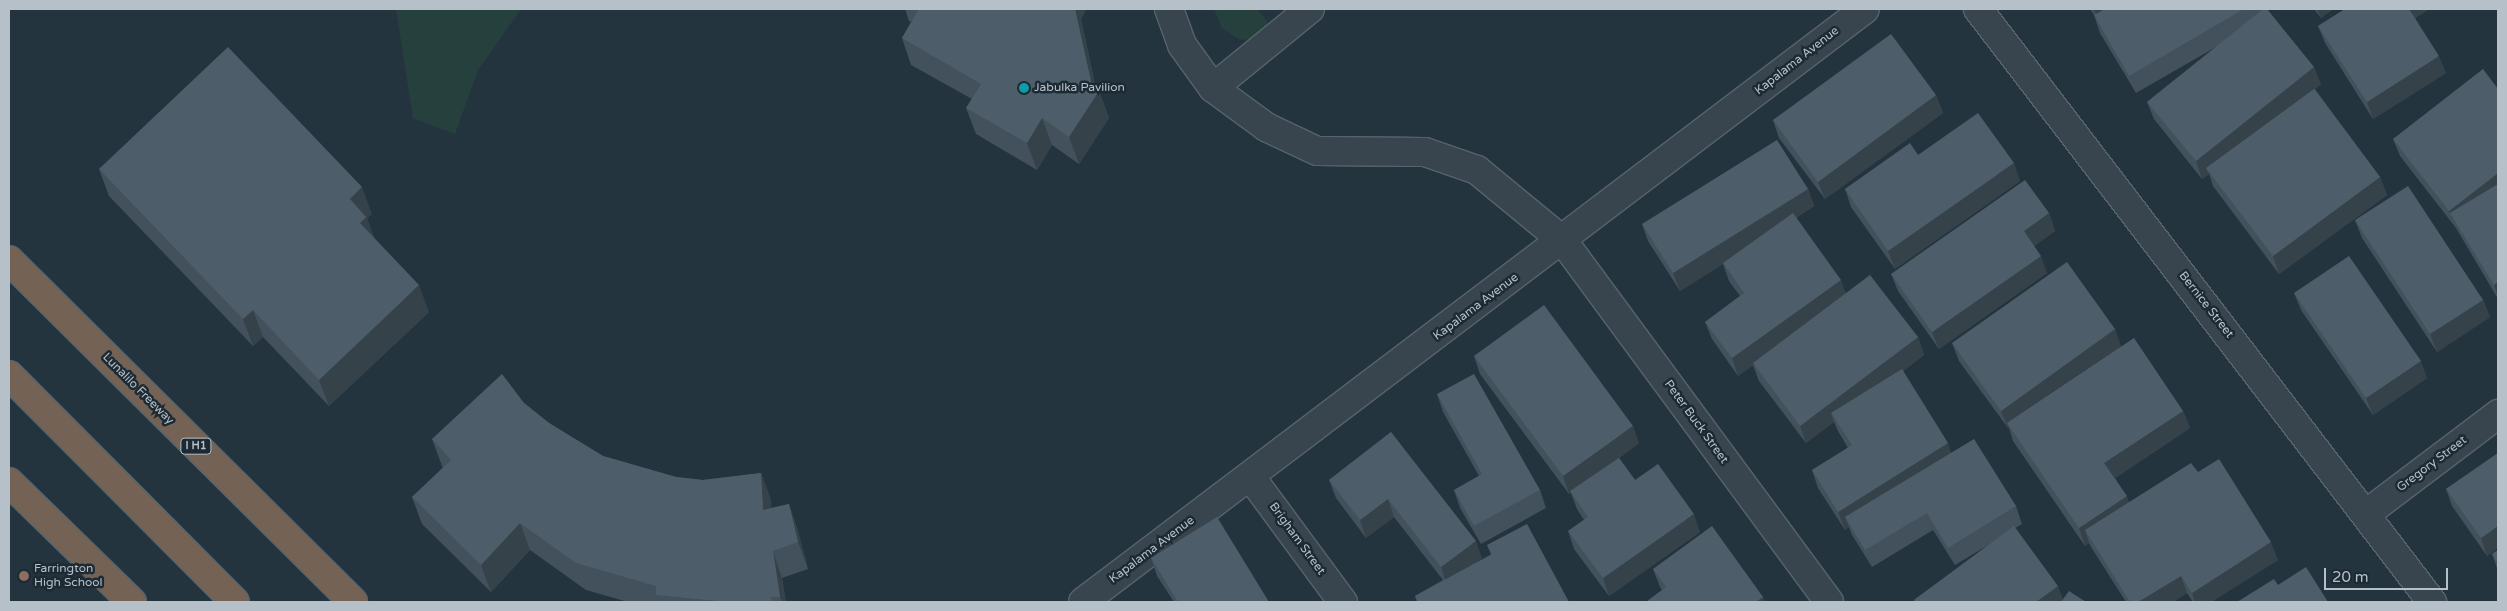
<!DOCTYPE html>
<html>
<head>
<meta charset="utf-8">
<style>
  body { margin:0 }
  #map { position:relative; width:2507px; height:611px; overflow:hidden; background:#24343f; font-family:"Varela Round",sans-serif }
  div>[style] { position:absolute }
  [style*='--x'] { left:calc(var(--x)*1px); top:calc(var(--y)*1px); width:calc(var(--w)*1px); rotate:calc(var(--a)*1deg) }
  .green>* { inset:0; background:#26403e }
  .roads { filter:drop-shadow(1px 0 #56636c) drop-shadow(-1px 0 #56636c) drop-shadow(0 1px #56636c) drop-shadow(0 -1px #56636c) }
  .minor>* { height:28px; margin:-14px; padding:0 14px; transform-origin:14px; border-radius:14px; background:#38454e }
  .highway>* { height:28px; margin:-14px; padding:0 14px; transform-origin:14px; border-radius:14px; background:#746355 }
  .wall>* { inset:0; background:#42515b }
  .shaded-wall>* { inset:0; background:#36424a }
  .building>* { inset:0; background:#4d5e6a }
  .dots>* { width:14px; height:14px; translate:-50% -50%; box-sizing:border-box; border:2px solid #1d2a34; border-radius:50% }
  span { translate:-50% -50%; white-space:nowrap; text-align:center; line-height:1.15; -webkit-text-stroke:5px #1d2a34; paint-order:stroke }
  .shield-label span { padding:1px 4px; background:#1d2a34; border:1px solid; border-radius:4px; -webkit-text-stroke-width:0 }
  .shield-label { font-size:11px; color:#b5c0c9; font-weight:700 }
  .street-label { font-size:12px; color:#b5c0c9 }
  .poi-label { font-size:12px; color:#b5c0c9 }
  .left { translate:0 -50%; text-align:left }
  .frame { position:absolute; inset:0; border:10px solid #b5c0c9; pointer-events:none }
  .scale { position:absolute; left:2324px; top:568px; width:124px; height:22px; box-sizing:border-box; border:2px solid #b5c0c9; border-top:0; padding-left:6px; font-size:15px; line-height:18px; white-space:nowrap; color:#b5c0c9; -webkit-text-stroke:4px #1d2a34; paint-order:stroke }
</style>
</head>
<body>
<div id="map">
  <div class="green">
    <div style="clip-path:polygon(396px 9px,521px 9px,478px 70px,455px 134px,413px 118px)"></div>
    <div style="clip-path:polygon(1214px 9px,1257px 9px,1270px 25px,1259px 38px,1240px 40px,1222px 28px)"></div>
  </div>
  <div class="roads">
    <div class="minor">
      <div style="--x:1169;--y:9;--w:38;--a:70"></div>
      <div style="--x:1182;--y:45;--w:53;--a:54.2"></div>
      <div style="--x:1213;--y:88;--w:66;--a:36.3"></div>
      <div style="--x:1266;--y:127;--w:56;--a:25.2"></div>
      <div style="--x:1317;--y:151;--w:108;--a:0.5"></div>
      <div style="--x:1425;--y:152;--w:55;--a:19.1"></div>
      <div style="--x:1477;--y:170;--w:112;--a:39.5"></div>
      <div style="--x:1563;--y:241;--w:448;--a:53.6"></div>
      <div style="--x:1978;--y:9;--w:747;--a:52.56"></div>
      <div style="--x:1213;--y:88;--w:125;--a:-39.2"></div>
      <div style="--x:1250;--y:476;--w:157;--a:53.6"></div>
      <div style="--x:2366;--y:514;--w:166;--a:-37.1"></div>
      <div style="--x:1083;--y:602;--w:981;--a:-37.17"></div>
    </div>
    <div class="highway">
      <div style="--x:9;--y:260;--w:485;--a:44.8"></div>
      <div style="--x:9;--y:375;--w:320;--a:45.1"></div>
      <div style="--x:9;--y:482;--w:172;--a:44.3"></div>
    </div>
  </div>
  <div class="wall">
    <div style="clip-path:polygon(905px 9px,1086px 9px,1081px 19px,1096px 89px,1099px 91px,1109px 118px,1079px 164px,1052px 145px,1037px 170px,976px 134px,966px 108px,972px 99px,911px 65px,902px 38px,911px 22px,909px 21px)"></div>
    <div style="clip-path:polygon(2090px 9px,2261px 9px,2321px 84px,2315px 89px,2380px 177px,2387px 195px,2279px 274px,2213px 186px,2209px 174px,2202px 179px,2154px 119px,2147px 102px,2216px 47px,2136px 93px,2100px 33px,2094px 15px)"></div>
    <div style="clip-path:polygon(2314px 9px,2333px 9px,2321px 18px)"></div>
    <div style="clip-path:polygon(2345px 9px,2429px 9px,2415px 18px,2446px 73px,2373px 119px,2325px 43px,2318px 26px)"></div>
    <div style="clip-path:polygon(2498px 89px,2498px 299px,2456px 228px,2400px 156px,2393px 139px)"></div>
    <div style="clip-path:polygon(1936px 95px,1943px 113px,1825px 199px,1779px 138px,1773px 120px)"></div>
    <div style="clip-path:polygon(1918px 155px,2020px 181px,1895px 269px,1851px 207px,1845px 189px)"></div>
    <div style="clip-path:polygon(99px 169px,372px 214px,367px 218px,374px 238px,429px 312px,329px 406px,263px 337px,253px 346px,109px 196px)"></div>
    <div style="clip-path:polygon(1808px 189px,1814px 206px,1796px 218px,1846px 293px,1918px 337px,1924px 355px,1903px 371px,1951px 453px,2016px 506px,2022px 524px,2015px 528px,2063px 599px,2086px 602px,1915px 602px,1914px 600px,1990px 544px,1955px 565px,1933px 530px,1872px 567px,1852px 535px,1849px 527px,1845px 530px,1818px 488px,1812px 470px,1848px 448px,1838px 431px,1834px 422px,1806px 443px,1759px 381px,1753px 365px,1738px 376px,1712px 339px,1705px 322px,1740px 296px,1729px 281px,1723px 264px,1680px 291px,1648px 241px,1642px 224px)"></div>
    <div style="clip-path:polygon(2049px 213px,2055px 231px,2034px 246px,2047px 273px,1939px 349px,1898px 291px,1891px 274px)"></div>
    <div style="clip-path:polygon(2355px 220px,2483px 300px,2490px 317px,2437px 352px,2362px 238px)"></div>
    <div style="clip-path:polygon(2294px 293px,2427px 378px,2373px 415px,2301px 310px)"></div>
    <div style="clip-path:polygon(2115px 329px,2121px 347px,2183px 411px,2190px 428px,2115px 478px,2129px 502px,2198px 472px,2278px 560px,2211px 602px,2193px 602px,2187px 593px,2173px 602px,2126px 602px,2091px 547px,2089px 543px,2085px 546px,2013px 441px,2009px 428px,2008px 428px,1959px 361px,1952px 343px)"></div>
    <div style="clip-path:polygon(1474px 356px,1639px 443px,1619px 458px,1635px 480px,1700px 532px,1609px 596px,1574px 549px,1568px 531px,1584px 520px,1577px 509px,1571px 493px,1569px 494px,1480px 374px)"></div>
    <div style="clip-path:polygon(1437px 394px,1540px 490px,1546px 508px,1481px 544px,1460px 508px,1454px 490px,1479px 476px,1443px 412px)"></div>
    <div style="clip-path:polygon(524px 403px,549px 423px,603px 456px,676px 477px,703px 480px,761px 473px,771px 500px,771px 508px,789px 504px,798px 531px,808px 569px,782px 578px,786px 602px,628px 602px,586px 590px,530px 550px,491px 592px,422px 524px,412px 497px,443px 468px,442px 466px,432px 439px)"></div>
    <div style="clip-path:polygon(1391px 432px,1482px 558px,1476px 563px,1491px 555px,1487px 545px,1569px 602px,1417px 602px,1415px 596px,1443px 580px,1394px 517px,1366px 538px,1336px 498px,1329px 480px)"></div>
    <div style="clip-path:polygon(2498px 453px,2498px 548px,2487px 556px,2452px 506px,2446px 489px)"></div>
    <div style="clip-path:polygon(2498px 550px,2498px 571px,2492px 554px)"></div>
    <div style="clip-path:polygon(1151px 558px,1269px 602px,1174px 602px,1157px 576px)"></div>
    <div style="clip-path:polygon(1653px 569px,1763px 597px,1765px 602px,1646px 602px,1662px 590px,1660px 587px)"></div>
  </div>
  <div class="shaded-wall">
    <div style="clip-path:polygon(1075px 9px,1086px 9px,1081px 19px,1097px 94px,1099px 91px,1109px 118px,1079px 164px,1069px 137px,1092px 86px)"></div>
    <div style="clip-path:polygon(2094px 9px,2116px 9px,2098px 21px)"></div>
    <div style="clip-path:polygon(2317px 9px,2333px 9px,2321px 18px)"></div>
    <div style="clip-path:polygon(2407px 9px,2429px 9px,2411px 20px)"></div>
    <div style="clip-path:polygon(2439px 56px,2446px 73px,2373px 119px,2367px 102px)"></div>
    <div style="clip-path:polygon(2314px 67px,2321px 84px,2210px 173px,2206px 168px,2209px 174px,2202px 179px,2196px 161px)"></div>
    <div style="clip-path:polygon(1936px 95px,1943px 113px,1825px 199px,1818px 182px)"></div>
    <div style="clip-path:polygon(1042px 118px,1052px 145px,1037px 170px,1027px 143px)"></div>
    <div style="clip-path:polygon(2014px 163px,2020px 181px,1895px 269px,1888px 251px)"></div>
    <div style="clip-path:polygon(2498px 173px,2498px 195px,2450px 213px,2456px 228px,2449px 211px)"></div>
    <div style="clip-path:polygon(2380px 177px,2387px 195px,2279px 274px,2273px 256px)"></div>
    <div style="clip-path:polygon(362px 187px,372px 214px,367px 218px,376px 243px,370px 249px,350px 199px)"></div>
    <div style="clip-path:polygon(1808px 189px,1814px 206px,1680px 291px,1673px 273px)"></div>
    <div style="clip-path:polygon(2049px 213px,2055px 231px,2030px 249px,2024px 231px)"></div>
    <div style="clip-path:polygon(2041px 256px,2047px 273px,1939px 349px,1932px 332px)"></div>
    <div style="clip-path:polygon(1841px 280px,1847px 297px,1738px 376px,1732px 358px)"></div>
    <div style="clip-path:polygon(2498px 282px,2498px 296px,2494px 285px)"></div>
    <div style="clip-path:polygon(419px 285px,429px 312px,329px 406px,319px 380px)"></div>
    <div style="clip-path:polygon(2483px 300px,2490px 317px,2437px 352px,2430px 334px)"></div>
    <div style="clip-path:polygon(253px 310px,263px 337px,253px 346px,243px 319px)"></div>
    <div style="clip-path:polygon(2115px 329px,2121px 347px,2007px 423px,2009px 428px,2008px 428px,2001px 411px)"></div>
    <div style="clip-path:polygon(1918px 337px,1924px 355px,1836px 421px,1831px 413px,1834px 422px,1806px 443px,1800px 426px)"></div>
    <div style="clip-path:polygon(2421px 361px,2427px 378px,2373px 415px,2366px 398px)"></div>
    <div style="clip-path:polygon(2183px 411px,2190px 428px,2111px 481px,2104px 463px)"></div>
    <div style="clip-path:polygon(1633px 426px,1639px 443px,1569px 494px,1563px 476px)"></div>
    <div style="clip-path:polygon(1948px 443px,1954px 461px,1845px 517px,1849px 527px,1845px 530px,1838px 512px)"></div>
    <div style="clip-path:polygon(761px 473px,771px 500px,773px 537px,763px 510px)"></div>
    <div style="clip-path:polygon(2127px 496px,2133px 514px,2085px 530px,2089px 543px,2085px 546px,2079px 528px)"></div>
    <div style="clip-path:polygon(1388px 499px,1394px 517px,1366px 538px,1360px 520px)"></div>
    <div style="clip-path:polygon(789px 504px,798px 531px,808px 569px,798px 542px)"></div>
    <div style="clip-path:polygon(1694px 514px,1700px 532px,1609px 596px,1603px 578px)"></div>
    <div style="clip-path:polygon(520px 523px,530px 550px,491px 592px,481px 565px)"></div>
    <div style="clip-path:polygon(2498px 526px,2498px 548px,2487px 556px,2481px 538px)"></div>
    <div style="clip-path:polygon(1476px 541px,1482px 558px,1447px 585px,1441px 567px)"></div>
    <div style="clip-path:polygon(2271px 542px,2278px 560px,2211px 602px,2195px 602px,2192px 593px)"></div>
    <div style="clip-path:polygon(773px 551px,782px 578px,786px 602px,782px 602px,780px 597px)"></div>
    <div style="clip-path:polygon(2181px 576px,2187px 593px,2173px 602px,2138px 602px)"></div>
    <div style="clip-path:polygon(2058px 586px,2064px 602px,2036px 602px)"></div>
    <div style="clip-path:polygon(1763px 597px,1765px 602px,1756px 602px)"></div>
  </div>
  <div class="building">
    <div style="clip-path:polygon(919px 9px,1075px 9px,1092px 86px,1099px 91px,1069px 137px,1042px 118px,1027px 143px,966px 108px,981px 84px,902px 38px)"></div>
    <div style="clip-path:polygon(2105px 9px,2244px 9px,2129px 76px,2094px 15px)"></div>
    <div style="clip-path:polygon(2263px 9px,2267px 9px,2314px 67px,2196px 161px,2147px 102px)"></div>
    <div style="clip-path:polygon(2345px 9px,2409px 9px,2439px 56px,2367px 102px,2318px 26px)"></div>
    <div style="clip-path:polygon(1891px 34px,1936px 95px,1818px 182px,1773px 120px)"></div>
    <div style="clip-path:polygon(228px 47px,362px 187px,350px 199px,366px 217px,360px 223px,419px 285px,319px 380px,253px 310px,243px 319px,99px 169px)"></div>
    <div style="clip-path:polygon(2483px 69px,2498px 89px,2498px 173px,2449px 211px,2393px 139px)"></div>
    <div style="clip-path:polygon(2314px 89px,2380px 177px,2273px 256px,2206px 168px)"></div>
    <div style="clip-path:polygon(1978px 113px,2014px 163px,1888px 251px,1845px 189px,1910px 143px,1918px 155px)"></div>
    <div style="clip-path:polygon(1777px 140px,1808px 189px,1673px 273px,1642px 224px)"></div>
    <div style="clip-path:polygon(2025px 180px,2049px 213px,2024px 231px,2041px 256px,1932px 332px,1891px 274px)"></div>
    <div style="clip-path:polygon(2498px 184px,2498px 282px,2494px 285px,2450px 213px)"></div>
    <div style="clip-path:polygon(2408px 186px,2483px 300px,2430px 334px,2355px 220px)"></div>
    <div style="clip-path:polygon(1793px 213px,1841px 280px,1732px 358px,1705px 322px,1744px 293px,1723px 263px)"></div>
    <div style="clip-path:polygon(2349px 256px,2421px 361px,2366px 398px,2294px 293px)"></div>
    <div style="clip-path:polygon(2067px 262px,2115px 329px,2001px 411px,1952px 343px)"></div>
    <div style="clip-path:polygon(1870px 275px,1918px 337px,1800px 426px,1753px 363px)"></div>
    <div style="clip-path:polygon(1544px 305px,1633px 426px,1563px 476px,1474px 356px)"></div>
    <div style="clip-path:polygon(2134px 338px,2183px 411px,2104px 463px,2127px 496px,2079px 528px,2007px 423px)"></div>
    <div style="clip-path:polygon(1902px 369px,1948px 443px,1838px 512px,1812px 470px,1852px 445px,1831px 413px)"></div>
    <div style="clip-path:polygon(502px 374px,524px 403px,549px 423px,603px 456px,676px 477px,703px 480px,761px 473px,763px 510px,789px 504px,798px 542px,773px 551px,780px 597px,771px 597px,771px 602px,728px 602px,656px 595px,656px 586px,576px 563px,520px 523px,481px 565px,412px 497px,451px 460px,432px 439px)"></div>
    <div style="clip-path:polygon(1474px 374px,1540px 490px,1474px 526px,1454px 490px,1482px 474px,1437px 394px)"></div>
    <div style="clip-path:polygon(1391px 432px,1476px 541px,1441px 567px,1388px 499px,1360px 520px,1329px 480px)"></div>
    <div style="clip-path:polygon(1974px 439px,2016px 506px,1948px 548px,1927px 513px,1865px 550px,1845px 517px)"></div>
    <div style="clip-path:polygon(2498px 453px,2498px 526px,2481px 538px,2446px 489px)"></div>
    <div style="clip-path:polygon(1619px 458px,1635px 480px,1658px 464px,1694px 514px,1603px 578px,1568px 531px,1588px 517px,1570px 491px)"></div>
    <div style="clip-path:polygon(2219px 459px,2271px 542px,2192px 593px,2181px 576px,2138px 602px,2130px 602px,2085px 530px,2191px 463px,2198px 472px)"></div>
    <div style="clip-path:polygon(1217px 517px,1269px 602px,1178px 602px,1151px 558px)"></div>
    <div style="clip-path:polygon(1527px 524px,1569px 602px,1418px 602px,1415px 596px,1492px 554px,1487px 545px)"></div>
    <div style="clip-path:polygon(1712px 526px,1763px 597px,1756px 602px,1646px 602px,1666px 587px,1653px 569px)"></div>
    <div style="clip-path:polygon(2014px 526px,2058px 586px,2036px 602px,1916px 602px,1914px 600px)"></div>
    <div style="clip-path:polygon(2498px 550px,2498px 563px,2492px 554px)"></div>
    <div style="clip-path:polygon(2306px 567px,2328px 602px,2237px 602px,2274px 579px,2278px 585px)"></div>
    <div style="clip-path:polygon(2069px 591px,2086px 602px,2061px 602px)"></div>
  </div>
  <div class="dots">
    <div style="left:1024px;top:88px;background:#0f9aa8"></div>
    <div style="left:24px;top:576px;background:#8d6e63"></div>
  </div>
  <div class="shield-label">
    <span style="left:196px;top:446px">I H1</span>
  </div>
  <div class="street-label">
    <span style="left:1797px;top:61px;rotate:-38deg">Kapalama Avenue</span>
    <span style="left:2206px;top:305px;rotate:52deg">Bernice Street</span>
    <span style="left:1476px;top:307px;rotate:-37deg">Kapalama Avenue</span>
    <span style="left:138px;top:389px;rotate:45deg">Lunalilo Freeway</span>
    <span style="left:1696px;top:422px;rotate:54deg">Peter Buck Street</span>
    <span style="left:2432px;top:464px;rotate:-37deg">Gregory Street</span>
    <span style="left:1297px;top:539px;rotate:54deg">Brigham Street</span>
    <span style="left:1152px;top:550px;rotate:-37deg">Kapalama Avenue</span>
  </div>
  <div class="poi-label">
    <span class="left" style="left:1034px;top:88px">Jabulka Pavilion</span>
    <span class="left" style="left:34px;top:576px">Farrington<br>High School</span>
  </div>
  <div class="frame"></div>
  <div class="scale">20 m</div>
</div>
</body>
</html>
